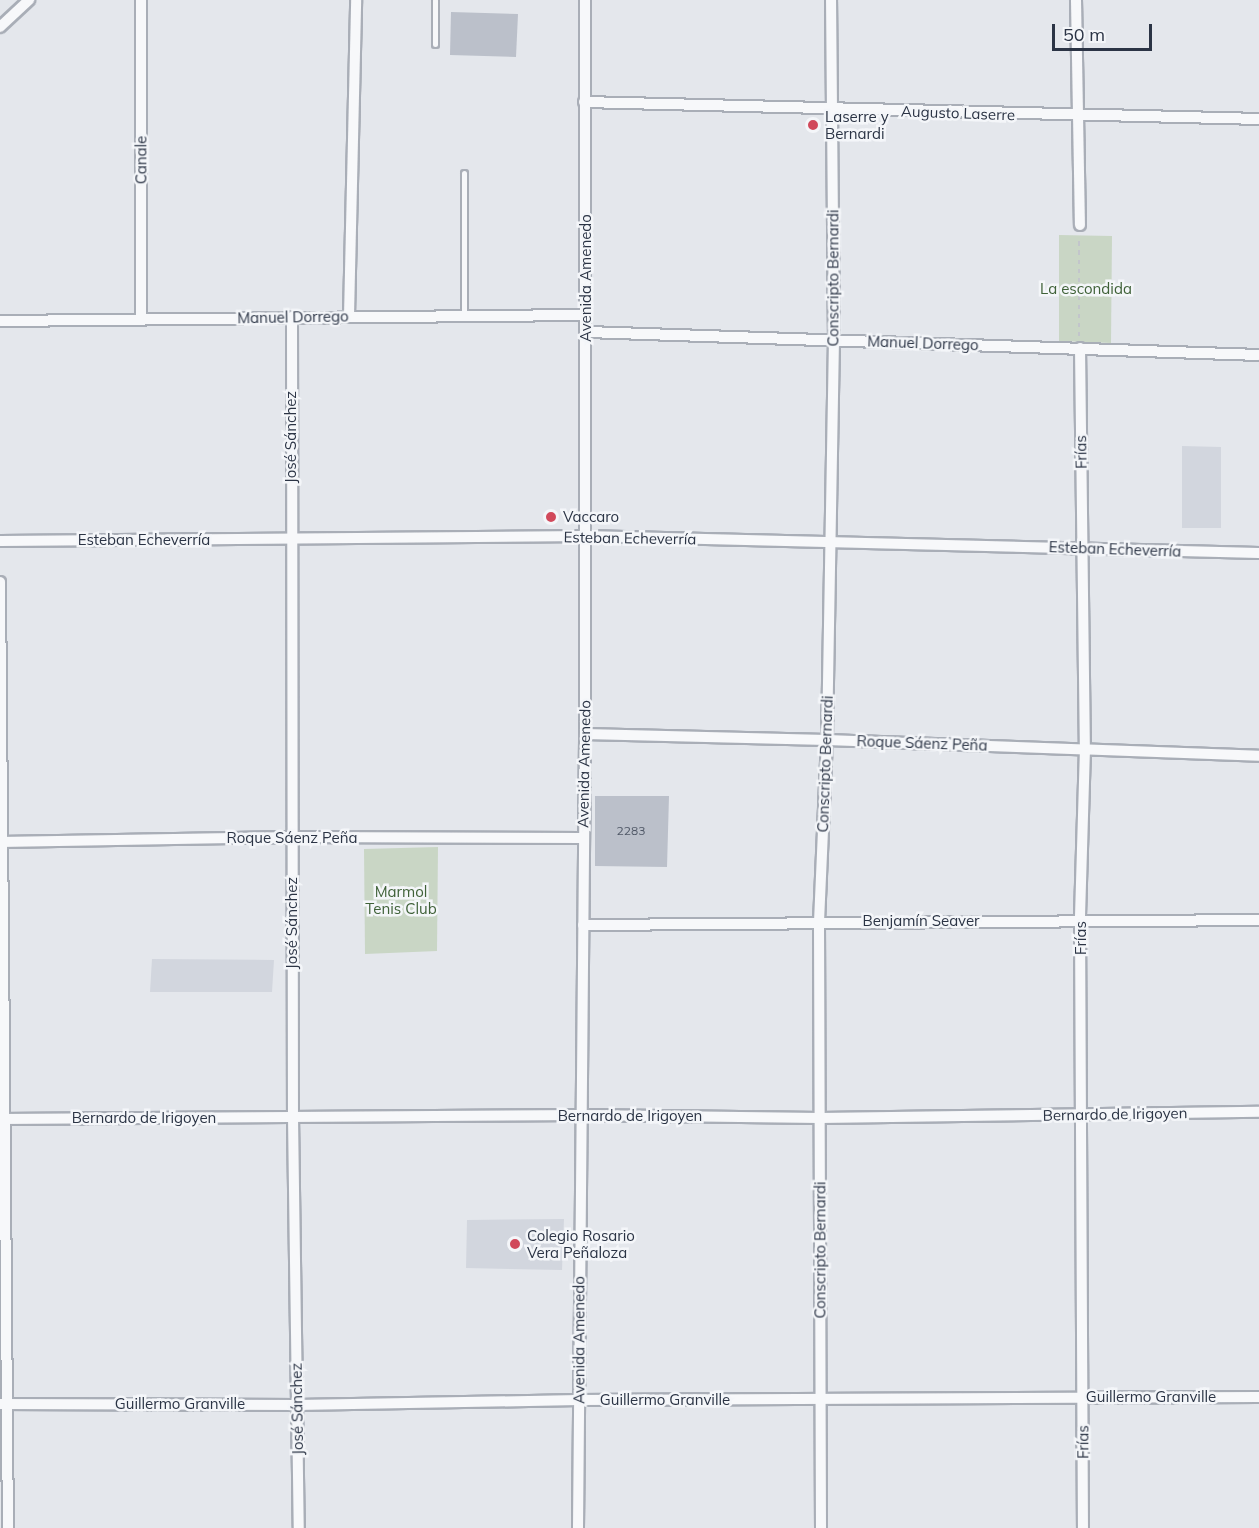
<!DOCTYPE html>
<html>
<head>
<meta charset="utf-8">
<style>
  body { margin:0 }
  #map { position:relative; width:1259px; height:1528px; overflow:hidden; background:#e4e7ec; font-family:Mulish,sans-serif }
  div>[style] { position:absolute }
  [style*='--x'] { left:calc(var(--x)*1px); top:calc(var(--y)*1px); width:calc(var(--w)*1px); rotate:calc(var(--a)*1deg) }
  .built>* { inset:0; background:#d2d6de }
  .green>* { inset:0; background:#c9d6c5 }
  .building>* { inset:0; background:#bbc0ca }
  .path>* { height:2px; margin-top:-1px; transform-origin:0; background:repeating-linear-gradient(90deg,#c2c5cb 0 4.5px,transparent 0 9px) }
  .roads { filter:drop-shadow(2px 0 #a9aeb7) drop-shadow(-2px 0 #a9aeb7) drop-shadow(0 2px #a9aeb7) drop-shadow(0 -2px #a9aeb7) }
  .service>* { height:5px; margin:-2.5px; padding:0 2.5px; transform-origin:2.5px; border-radius:2.5px; background:#f7f8fa }
  .minor>* { height:10px; margin:-5px; padding:0 5px; transform-origin:5px; border-radius:5px; background:#f7f8fa }
  .dots>* { width:16px; height:16px; translate:-50% -50%; box-sizing:border-box; border:3px solid #f4f6f9; border-radius:50% }
  span { translate:-50% -50%; white-space:nowrap; text-align:center; line-height:1.15; -webkit-text-stroke:5px #f4f6f9; paint-order:stroke }
  .number-label { font-size:12px; color:#4f5766 }
  .number-label span { -webkit-text-stroke-width:0 }
  .street-label { font-size:15px; color:#2b3445 }
  .poi-label { font-size:15px; color:#2b3445 }
  .left { translate:0 -50%; text-align:left }
  .park-label { font-size:15px; color:#3f6138 }
  .scale { position:absolute; left:1052px; top:24px; width:100px; height:27px; box-sizing:border-box; border:3px solid #2b3445; border-top:0; padding-left:8px; font-size:18px; line-height:21px; white-space:nowrap; color:#2b3445; -webkit-text-stroke:4px #f4f6f9; paint-order:stroke }
</style>
</head>
<body>
<div id="map">
  <div class="built">
    <div style="clip-path:polygon(1182px 446px,1221px 447px,1221px 528px,1182px 528px)"></div>
    <div style="clip-path:polygon(152px 959px,274px 960px,272px 992px,150px 992px)"></div>
    <div style="clip-path:polygon(564px 1219px,562px 1270px,466px 1268px,467px 1220px)"></div>
  </div>
  <div class="green">
    <div style="clip-path:polygon(1059px 235px,1112px 236px,1111px 343px,1059px 341px)"></div>
    <div style="clip-path:polygon(438px 847px,437px 951px,365px 954px,364px 849px)"></div>
  </div>
  <div class="building">
    <div style="clip-path:polygon(451px 12px,518px 14px,516px 57px,450px 55px)"></div>
    <div style="clip-path:polygon(595px 796px,669px 796px,667px 867px,595px 866px)"></div>
  </div>
  <div class="path">
    <div style="--x:1079;--y:336;--w:99;--a:-90"></div>
  </div>
  <div class="roads">
    <div class="service">
      <div style="--x:435;--y:44;--w:44;--a:-90"></div>
      <div style="--x:464;--y:317;--w:144;--a:-90"></div>
    </div>
    <div class="minor">
      <div style="--x:1076;--y:0;--w:225;--a:89"></div>
      <div style="--x:0;--y:27;--w:40;--a:-43"></div>
      <div style="--x:584;--y:102;--w:675;--a:1.44"></div>
      <div style="--x:349;--y:316;--w:316;--a:-88.7"></div>
      <div style="--x:292;--y:317;--w:800;--a:89.93"></div>
      <div style="--x:293;--y:1117;--w:411;--a:89.2"></div>
      <div style="--x:141;--y:320;--w:320;--a:-90"></div>
      <div style="--x:0;--y:321;--w:586;--a:-0.59"></div>
      <div style="--x:587;--y:332;--w:672;--a:1.96"></div>
      <div style="--x:1080;--y:348;--w:400;--a:89.3"></div>
      <div style="--x:1085;--y:748;--w:173;--a:91.7"></div>
      <div style="--x:1080;--y:921;--w:607;--a:89.72"></div>
      <div style="--x:0;--y:541;--w:585;--a:-0.49"></div>
      <div style="--x:585;--y:536;--w:674;--a:1.44"></div>
      <div style="--x:0;--y:582;--w:946;--a:89.52"></div>
      <div style="--x:585;--y:734;--w:242;--a:1.4"></div>
      <div style="--x:827;--y:740;--w:432;--a:2.1"></div>
      <div style="--x:0;--y:842;--w:291;--a:-1"></div>
      <div style="--x:291;--y:837;--w:292;--a:0.2"></div>
      <div style="--x:583;--y:925;--w:676;--a:-0.42"></div>
      <div style="--x:0;--y:1119;--w:581;--a:-0.39"></div>
      <div style="--x:581;--y:1115;--w:239;--a:0.7"></div>
      <div style="--x:820;--y:1118;--w:439;--a:-0.8"></div>
      <div style="--x:0;--y:1404;--w:297;--a:0.2"></div>
      <div style="--x:297;--y:1405;--w:282;--a:-1"></div>
      <div style="--x:579;--y:1400;--w:680;--a:-0.25"></div>
      <div style="--x:578;--y:1528;--w:794;--a:-89.49"></div>
      <div style="--x:585;--y:734;--w:734;--a:-90"></div>
      <div style="--x:821;--y:1528;--w:606;--a:-90.19"></div>
      <div style="--x:819;--y:922;--w:182;--a:-87.5"></div>
      <div style="--x:827;--y:740;--w:400;--a:-89"></div>
      <div style="--x:834;--y:340;--w:340;--a:-90.5"></div>
    </div>
  </div>
  <div class="dots">
    <div style="left:813px;top:125px;background:#d1495b"></div>
    <div style="left:551px;top:517px;background:#d1495b"></div>
    <div style="left:515px;top:1244px;background:#d1495b"></div>
  </div>
  <div class="number-label">
    <span style="left:631px;top:831px">2283</span>
  </div>
  <div class="street-label">
    <span style="left:958px;top:113px;rotate:2deg">Augusto Laserre</span>
    <span style="left:141px;top:160px;rotate:-90deg">Canale</span>
    <span style="left:586px;top:278px;rotate:-90deg">Avenida Amenedo</span>
    <span style="left:833px;top:278px;rotate:-90deg">Conscripto Bernardi</span>
    <span style="left:293px;top:317px;rotate:-1deg">Manuel Dorrego</span>
    <span style="left:923px;top:343px;rotate:2deg">Manuel Dorrego</span>
    <span style="left:291px;top:437px;rotate:-90deg">José Sánchez</span>
    <span style="left:1081px;top:452px;rotate:-91deg">Frías</span>
    <span style="left:630px;top:538px;rotate:1deg">Esteban Echeverría</span>
    <span style="left:144px;top:540px">Esteban Echeverría</span>
    <span style="left:1115px;top:549px;rotate:2deg">Esteban Echeverría</span>
    <span style="left:922px;top:743px;rotate:2deg">Roque Sáenz Peña</span>
    <span style="left:584px;top:764px;rotate:-89deg">Avenida Amenedo</span>
    <span style="left:825px;top:764px;rotate:-88deg">Conscripto Bernardi</span>
    <span style="left:292px;top:838px">Roque Sáenz Peña</span>
    <span style="left:921px;top:921px">Benjamín Seaver</span>
    <span style="left:292px;top:923px;rotate:-90deg">José Sánchez</span>
    <span style="left:1081px;top:938px;rotate:-90deg">Frías</span>
    <span style="left:1115px;top:1114px;rotate:-1deg">Bernardo de Irigoyen</span>
    <span style="left:630px;top:1116px">Bernardo de Irigoyen</span>
    <span style="left:144px;top:1118px">Bernardo de Irigoyen</span>
    <span style="left:820px;top:1250px;rotate:-90deg">Conscripto Bernardi</span>
    <span style="left:579px;top:1340px;rotate:-90deg">Avenida Amenedo</span>
    <span style="left:1151px;top:1397px">Guillermo Granville</span>
    <span style="left:665px;top:1400px">Guillermo Granville</span>
    <span style="left:180px;top:1404px">Guillermo Granville</span>
    <span style="left:297px;top:1409px;rotate:-91deg">José Sánchez</span>
    <span style="left:1083px;top:1442px;rotate:-90deg">Frías</span>
  </div>
  <div class="poi-label">
    <span class="left" style="left:825px;top:125px">Laserre y<br>Bernardi</span>
    <span class="left" style="left:563px;top:517px">Vaccaro</span>
    <span class="left" style="left:527px;top:1244px">Colegio Rosario<br>Vera Peñaloza</span>
  </div>
  <div class="park-label">
    <span style="left:1086px;top:289px">La escondida</span>
    <span style="left:401px;top:900px">Marmol<br>Tenis Club</span>
  </div>
  <div class="scale">50 m</div>
</div>
</body>
</html>
